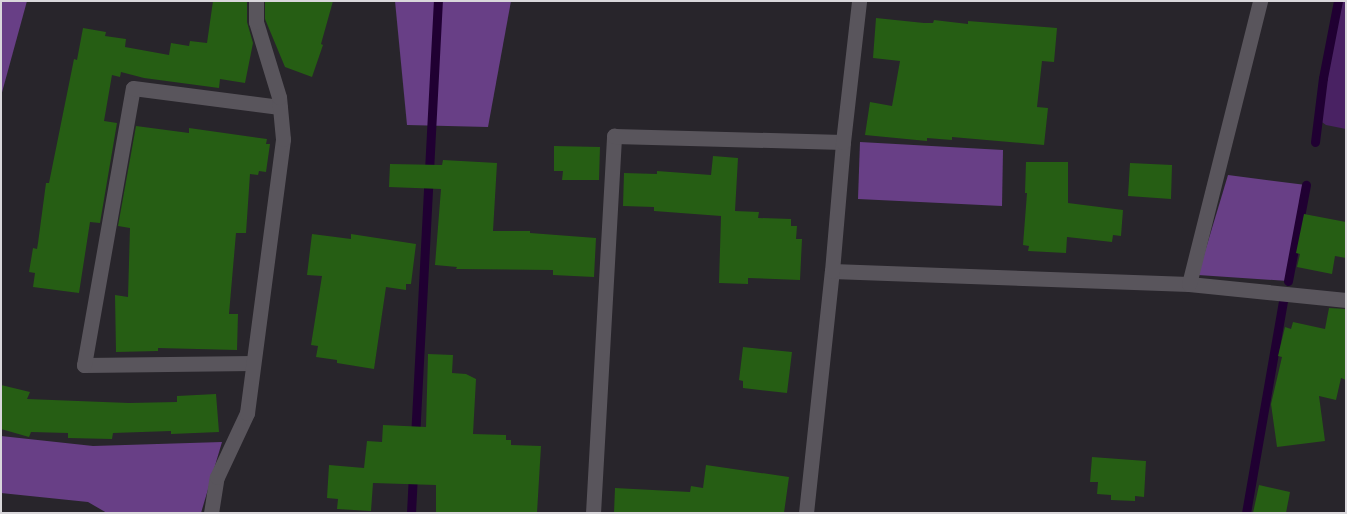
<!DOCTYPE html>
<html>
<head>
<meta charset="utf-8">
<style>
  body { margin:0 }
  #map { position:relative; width:1347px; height:514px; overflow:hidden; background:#28252b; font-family:Rubik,sans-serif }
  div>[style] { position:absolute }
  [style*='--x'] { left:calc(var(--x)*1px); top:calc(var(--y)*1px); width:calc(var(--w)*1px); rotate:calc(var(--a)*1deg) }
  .green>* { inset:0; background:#492263 }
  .forest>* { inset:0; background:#683f86 }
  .stream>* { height:9px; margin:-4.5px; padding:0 4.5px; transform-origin:4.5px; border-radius:4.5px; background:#200032 }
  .building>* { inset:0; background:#265e14 }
  .street>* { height:15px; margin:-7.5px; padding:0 7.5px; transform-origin:7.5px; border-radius:7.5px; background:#59555c }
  span { translate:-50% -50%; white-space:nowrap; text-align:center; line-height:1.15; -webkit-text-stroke:4.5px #100f12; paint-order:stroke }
  .frame { position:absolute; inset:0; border:2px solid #d9d7db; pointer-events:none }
</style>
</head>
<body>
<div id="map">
  <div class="green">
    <div style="clip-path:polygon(1338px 1px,1346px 1px,1346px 129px,1326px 125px,1319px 120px,1323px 78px)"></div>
  </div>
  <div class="forest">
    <div style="clip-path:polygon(1px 1px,27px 1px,1px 96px)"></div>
    <div style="clip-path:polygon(395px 1px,511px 1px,488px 127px,407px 125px)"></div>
    <div style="clip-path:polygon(860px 142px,1003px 150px,1002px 206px,858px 199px)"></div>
    <div style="clip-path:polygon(1228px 175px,1306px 185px,1288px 281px,1198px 275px)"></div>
    <div style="clip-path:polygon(1px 436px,93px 446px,222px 442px,201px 513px,107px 513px,88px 502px,1px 493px)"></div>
  </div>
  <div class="stream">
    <div style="--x:1315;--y:142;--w:64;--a:-82.9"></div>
    <div style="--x:1323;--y:78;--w:78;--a:-79"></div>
    <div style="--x:1288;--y:281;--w:98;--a:-79.4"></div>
    <div style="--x:415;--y:438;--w:438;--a:-87"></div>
    <div style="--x:411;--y:513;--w:40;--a:-87.1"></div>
    <div style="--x:1246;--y:513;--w:216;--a:-80.1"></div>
  </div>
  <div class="building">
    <div style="clip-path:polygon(213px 1px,247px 1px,247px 22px,253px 43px,245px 83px,220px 79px,219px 88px,144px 78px,121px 72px,120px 77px,112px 75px,104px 121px,117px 123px,100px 223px,90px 222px,79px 293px,33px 287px,35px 273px,29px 272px,33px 248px,37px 249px,38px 243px,46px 183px,49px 183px,74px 59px,77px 60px,83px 28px,106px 32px,105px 36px,126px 39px,125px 47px,169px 55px,171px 43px,189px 46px,190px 41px,207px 43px)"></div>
    <div style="clip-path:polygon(265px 1px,333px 1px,321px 44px,323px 45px,312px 77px,285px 67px,265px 19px)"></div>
    <div style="clip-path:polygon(876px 18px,924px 23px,933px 23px,934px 20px,968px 24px,968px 21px,1057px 28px,1054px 62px,1042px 61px,1037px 107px,1048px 108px,1044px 145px,952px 137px,952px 140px,927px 138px,927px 141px,865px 135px,870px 102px,892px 106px,900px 61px,873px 58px)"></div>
    <div style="clip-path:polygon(136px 126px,189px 133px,189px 128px,267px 139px,266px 144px,270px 144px,266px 172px,259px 171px,258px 175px,250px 174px,246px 233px,236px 233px,229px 314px,238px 314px,237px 350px,158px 348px,158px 351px,116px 352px,115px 295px,128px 297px,130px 228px,118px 226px)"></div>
    <div style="clip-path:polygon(554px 146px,600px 147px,599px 180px,562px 180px,563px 171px,554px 171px)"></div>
    <div style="clip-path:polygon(713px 156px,738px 158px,735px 211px,759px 212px,758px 218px,791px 219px,791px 226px,797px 226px,796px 239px,802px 239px,800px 280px,748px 278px,748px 284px,719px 283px,721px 216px,654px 211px,654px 207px,623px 206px,624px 173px,657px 174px,657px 171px,711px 175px)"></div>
    <div style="clip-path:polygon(443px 160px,497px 163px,493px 231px,530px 231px,530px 233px,596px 238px,594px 277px,553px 275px,553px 270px,456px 269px,457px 267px,435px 265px,441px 189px,389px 187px,390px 164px,442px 165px)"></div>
    <div style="clip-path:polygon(1026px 162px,1068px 162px,1068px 203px,1123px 210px,1121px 236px,1113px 235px,1112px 242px,1067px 237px,1066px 253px,1028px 251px,1029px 246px,1023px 245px,1027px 193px,1025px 193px)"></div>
    <div style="clip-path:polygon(1130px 163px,1172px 165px,1171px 199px,1128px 196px)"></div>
    <div style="clip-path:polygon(1304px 214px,1346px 222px,1346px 258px,1335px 256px,1332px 274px,1297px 267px,1300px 254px,1296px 253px)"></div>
    <div style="clip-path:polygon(312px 234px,351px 239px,351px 234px,416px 244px,411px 284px,406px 284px,406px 290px,386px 287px,374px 369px,337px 363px,337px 360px,316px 357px,318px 346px,311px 345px,322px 276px,307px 275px)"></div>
    <div style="clip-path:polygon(1329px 308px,1346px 309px,1346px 380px,1341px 378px,1336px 400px,1319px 396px,1325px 441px,1277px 447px,1271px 404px,1282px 357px,1278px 356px,1285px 327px,1291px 329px,1293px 322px,1325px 329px)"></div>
    <div style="clip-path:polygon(743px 347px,792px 352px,787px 393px,743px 388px,743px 381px,739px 380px)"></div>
    <div style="clip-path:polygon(428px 354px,453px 355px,452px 373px,466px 374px,476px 379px,473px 434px,506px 435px,506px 440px,511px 440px,511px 445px,541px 446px,537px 513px,436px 513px,436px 485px,373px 483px,371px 511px,337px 509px,338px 499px,327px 498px,329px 465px,364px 468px,367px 441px,382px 442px,383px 425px,426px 427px)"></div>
    <div style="clip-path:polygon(1px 385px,30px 392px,27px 399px,129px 403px,177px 402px,177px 396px,216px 394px,219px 432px,171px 434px,171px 431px,113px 433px,112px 439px,68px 438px,68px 433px,31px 432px,29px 437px,1px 429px)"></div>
    <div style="clip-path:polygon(1092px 457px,1146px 461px,1144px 497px,1135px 496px,1135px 501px,1111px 500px,1111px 495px,1097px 494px,1098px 482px,1090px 482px)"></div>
    <div style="clip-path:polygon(706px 465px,789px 477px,784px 513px,614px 513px,615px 488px,690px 492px,691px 486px,703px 488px)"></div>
    <div style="clip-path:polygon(1259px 485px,1290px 492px,1286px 513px,1253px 513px)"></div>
  </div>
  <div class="street">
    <div style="--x:832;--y:271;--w:357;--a:2.1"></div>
    <div style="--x:1189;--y:284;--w:158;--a:5.8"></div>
    <div style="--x:1189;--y:284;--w:292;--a:-75.9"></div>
    <div style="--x:253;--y:363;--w:169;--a:179.3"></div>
    <div style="--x:84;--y:365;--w:281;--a:-80"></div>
    <div style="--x:133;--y:88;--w:148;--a:7.4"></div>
    <div style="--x:211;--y:513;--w:36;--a:-81"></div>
    <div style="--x:217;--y:477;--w:71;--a:-64.9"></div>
    <div style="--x:247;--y:413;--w:276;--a:-82.5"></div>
    <div style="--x:283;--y:139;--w:42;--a:-95.4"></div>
    <div style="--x:279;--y:97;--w:78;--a:-107"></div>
    <div style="--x:256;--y:22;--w:21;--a:-90"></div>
    <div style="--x:593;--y:513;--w:378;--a:-86.8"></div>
    <div style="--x:614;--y:136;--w:229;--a:1.5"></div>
    <div style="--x:806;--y:513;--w:243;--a:-83.9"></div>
    <div style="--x:832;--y:271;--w:129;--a:-85.1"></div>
    <div style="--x:843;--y:142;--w:142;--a:-83.5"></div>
  </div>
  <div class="frame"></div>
</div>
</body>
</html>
